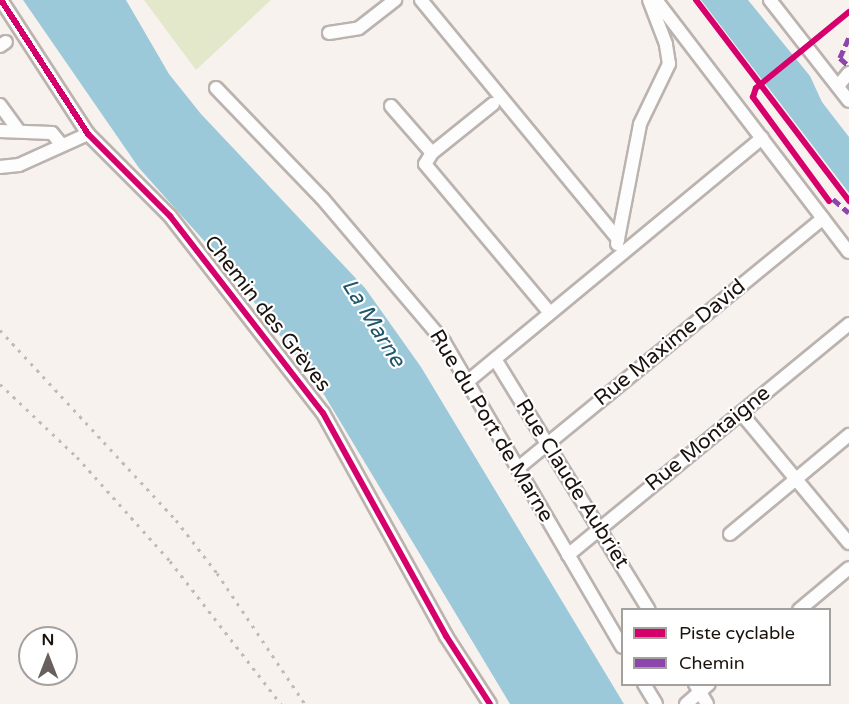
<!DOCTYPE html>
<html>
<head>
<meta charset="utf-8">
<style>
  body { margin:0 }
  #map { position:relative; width:849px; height:704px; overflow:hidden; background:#f8f2ef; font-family:"Varela Round",sans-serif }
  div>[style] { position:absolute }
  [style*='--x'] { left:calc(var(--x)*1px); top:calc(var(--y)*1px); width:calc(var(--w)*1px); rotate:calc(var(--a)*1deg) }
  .green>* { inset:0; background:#e3e8ca }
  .water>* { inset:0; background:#9cc9da }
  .roads { filter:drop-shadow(2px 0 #bbb3af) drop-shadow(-2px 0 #bbb3af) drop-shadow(0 2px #bbb3af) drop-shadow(0 -2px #bbb3af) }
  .minor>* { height:12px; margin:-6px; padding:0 6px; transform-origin:6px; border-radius:6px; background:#fefdfd }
  .rail>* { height:3px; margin-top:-1.5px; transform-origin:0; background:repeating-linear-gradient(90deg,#bebcbb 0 3px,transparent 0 9px) }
  .quiet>* { height:4.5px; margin-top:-2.25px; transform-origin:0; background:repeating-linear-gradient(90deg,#8e44ad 0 9px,transparent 0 13.5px) }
  .cycleway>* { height:6px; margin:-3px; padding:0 3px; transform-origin:3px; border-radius:3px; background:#d6006c }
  span { translate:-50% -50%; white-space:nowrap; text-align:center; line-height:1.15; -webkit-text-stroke:4.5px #fff; paint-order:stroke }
  .street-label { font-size:21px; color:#1b120d }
  .water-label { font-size:22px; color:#21576a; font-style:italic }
  .legend { position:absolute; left:621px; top:608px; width:210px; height:78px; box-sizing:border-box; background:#fff; border:2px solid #a4a09e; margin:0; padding:8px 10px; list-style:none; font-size:18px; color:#1b120d }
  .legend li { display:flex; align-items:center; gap:12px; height:30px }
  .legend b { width:30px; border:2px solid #a4a09e }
  .north { position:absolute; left:18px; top:626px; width:60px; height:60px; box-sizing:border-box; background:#fff; border:2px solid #a4a09e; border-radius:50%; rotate:0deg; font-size:16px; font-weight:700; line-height:24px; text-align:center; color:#1b120d }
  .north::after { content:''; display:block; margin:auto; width:21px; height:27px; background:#68605c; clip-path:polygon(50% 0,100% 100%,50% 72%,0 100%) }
</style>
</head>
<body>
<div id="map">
  <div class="green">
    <div style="clip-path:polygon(144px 0,271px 0,196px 70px)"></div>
  </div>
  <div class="water">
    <div style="clip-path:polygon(23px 0,126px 0,169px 74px,201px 114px,365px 288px,421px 367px,624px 704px,510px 704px,317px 383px,223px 262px,139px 168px)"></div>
    <div style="clip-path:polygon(701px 0,748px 0,810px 76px,822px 102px,849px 137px,849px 193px)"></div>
  </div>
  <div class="roads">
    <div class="minor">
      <div style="--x:1;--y:0;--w:160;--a:57"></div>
      <div style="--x:88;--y:134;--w:116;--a:45"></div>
      <div style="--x:170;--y:216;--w:249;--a:52.2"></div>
      <div style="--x:323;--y:413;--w:255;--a:61.1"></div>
      <div style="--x:446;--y:636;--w:81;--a:57.1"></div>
      <div style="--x:421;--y:0;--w:310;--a:50.5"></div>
      <div style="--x:656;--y:0;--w:317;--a:52.6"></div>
      <div style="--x:770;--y:0;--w:128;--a:52"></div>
      <div style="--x:329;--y:33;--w:30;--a:-9"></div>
      <div style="--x:359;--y:28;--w:46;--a:-37.9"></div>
      <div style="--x:0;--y:46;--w:7;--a:-34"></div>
      <div style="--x:838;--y:86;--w:17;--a:-50"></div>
      <div style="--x:216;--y:88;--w:153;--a:46.1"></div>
      <div style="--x:322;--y:198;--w:189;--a:49.7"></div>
      <div style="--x:444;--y:342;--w:353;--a:59.7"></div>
      <div style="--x:493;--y:104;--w:78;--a:141.2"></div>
      <div style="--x:432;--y:153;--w:13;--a:122"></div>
      <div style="--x:425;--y:164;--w:194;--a:50"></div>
      <div style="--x:0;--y:105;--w:31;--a:54"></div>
      <div style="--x:391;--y:106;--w:62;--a:48.9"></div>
      <div style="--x:0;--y:131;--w:52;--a:2.2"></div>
      <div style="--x:52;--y:133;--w:14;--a:51"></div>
      <div style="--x:0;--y:167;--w:19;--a:-6"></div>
      <div style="--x:19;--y:165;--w:76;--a:-24.2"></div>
      <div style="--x:617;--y:244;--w:122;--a:-79.1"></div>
      <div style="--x:640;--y:124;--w:67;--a:-64.2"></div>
      <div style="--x:669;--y:64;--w:20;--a:-99"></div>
      <div style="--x:666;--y:44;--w:47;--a:-111.1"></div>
      <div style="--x:495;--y:359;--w:294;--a:58.5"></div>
      <div style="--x:467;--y:382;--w:383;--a:-39.6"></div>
      <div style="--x:741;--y:413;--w:169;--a:50.3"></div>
      <div style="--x:518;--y:468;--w:394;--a:-39.3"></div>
      <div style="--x:730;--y:534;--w:155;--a:-39.8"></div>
      <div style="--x:568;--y:555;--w:364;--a:-39.4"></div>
      <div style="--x:799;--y:610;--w:65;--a:-40"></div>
      <div style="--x:644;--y:684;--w:23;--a:59"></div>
      <div style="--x:695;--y:684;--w:23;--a:59"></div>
      <div style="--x:686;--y:704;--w:30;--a:-41"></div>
    </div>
  </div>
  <div class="rail">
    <div style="--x:0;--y:330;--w:259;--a:47.2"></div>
    <div style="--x:176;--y:520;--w:67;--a:52.3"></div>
    <div style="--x:217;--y:573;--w:158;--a:56.1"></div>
    <div style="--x:0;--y:384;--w:106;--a:43.5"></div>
    <div style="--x:77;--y:457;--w:140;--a:48.2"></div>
    <div style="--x:170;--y:561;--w:181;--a:52.2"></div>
  </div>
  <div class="quiet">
    <div style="--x:849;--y:38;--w:22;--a:114"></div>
    <div style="--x:840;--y:58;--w:12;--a:42"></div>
    <div style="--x:833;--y:199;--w:21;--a:41"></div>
  </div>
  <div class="cycleway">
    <div style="--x:1;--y:0;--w:160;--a:57"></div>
    <div style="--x:88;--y:134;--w:116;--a:45"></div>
    <div style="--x:170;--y:216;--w:249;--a:52.2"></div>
    <div style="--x:323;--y:413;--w:255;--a:61.1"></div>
    <div style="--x:446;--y:636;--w:81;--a:57.1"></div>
    <div style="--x:696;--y:0;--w:253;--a:52.7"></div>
    <div style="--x:829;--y:201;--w:129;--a:-126.2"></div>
    <div style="--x:753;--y:97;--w:9;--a:-72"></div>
    <div style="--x:756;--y:88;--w:120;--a:-39.3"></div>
  </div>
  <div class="street-label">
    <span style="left:267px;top:314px;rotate:52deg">Chemin des Grèves</span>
    <span style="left:670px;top:343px;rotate:-39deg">Rue Maxime David</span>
    <span style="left:491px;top:426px;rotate:59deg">Rue du Port de Marne</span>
    <span style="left:708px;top:439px;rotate:-39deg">Rue Montaigne</span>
    <span style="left:572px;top:484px;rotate:58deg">Rue Claude Aubriet</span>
  </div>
  <div class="water-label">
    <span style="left:373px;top:323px;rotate:58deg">La Marne</span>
  </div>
  <ul class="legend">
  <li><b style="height:8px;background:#d6006c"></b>Piste cyclable</li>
  <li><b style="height:8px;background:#8e44ad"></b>Chemin</li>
  </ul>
  <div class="north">N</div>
</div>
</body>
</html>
